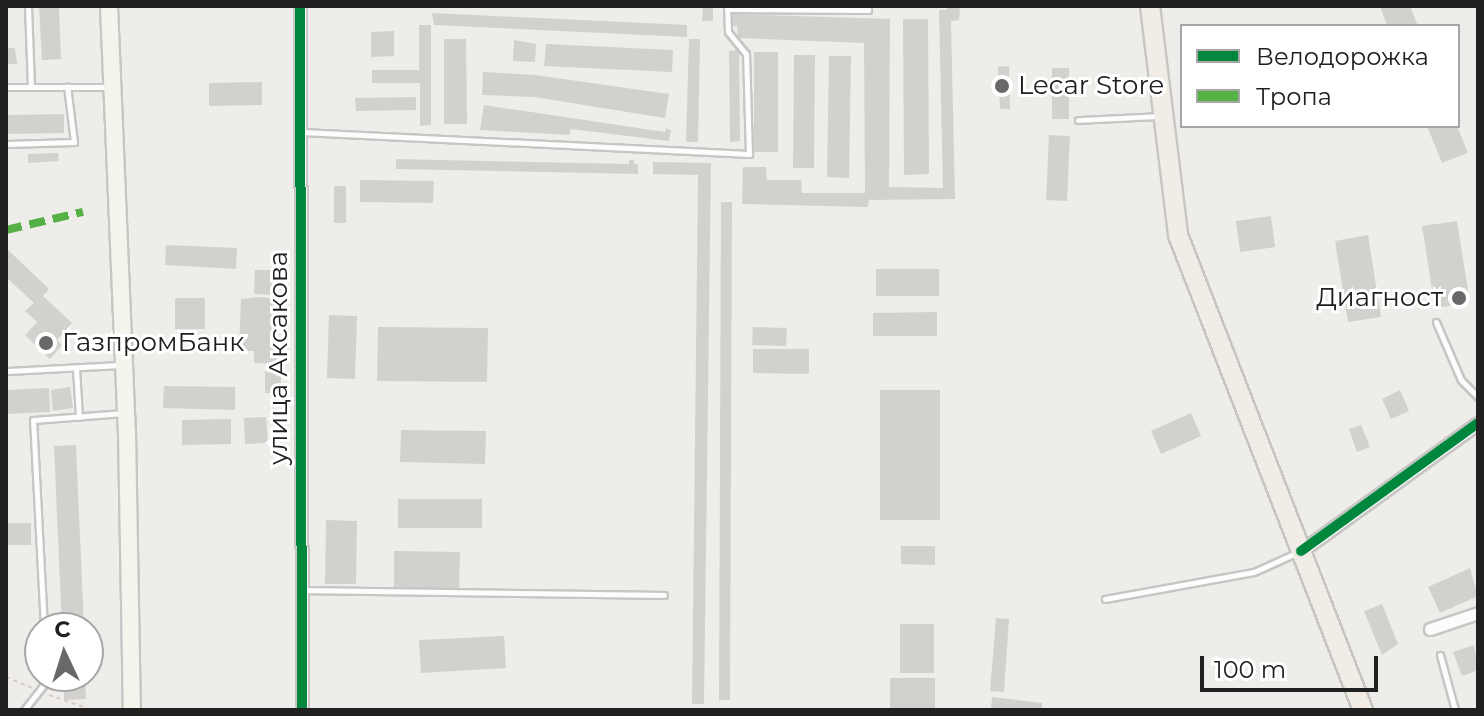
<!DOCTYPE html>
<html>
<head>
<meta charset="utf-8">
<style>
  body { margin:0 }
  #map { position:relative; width:1484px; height:716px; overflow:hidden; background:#eeede9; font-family:Montserrat,sans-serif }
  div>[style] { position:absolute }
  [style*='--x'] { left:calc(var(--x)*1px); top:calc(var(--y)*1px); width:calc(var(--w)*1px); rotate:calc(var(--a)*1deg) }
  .building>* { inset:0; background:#d3d1ce }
  .path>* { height:2px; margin-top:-1px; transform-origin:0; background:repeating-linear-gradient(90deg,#d7cac8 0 4px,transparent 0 8px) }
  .roads { filter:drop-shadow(2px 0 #c7c6c5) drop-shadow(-2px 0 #c7c6c5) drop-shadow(0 2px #c7c6c5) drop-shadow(0 -2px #c7c6c5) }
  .lane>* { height:5px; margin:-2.5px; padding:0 2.5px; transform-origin:2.5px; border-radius:2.5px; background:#fcfcfc }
  .street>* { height:11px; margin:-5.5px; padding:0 5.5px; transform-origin:5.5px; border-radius:5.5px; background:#fcfcfc }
  .secondary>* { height:16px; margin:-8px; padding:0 8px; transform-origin:8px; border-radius:8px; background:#f3f4ec }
  .primary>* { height:18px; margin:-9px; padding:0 9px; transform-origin:9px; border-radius:9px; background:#f1ede6 }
  .quiet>* { height:8px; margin-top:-4px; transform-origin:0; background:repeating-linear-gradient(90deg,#55b145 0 16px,transparent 0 24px) }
  .cycleway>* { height:10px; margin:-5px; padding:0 5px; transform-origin:5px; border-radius:5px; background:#00873e }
  .dots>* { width:22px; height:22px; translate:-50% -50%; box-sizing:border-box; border:4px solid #fff; border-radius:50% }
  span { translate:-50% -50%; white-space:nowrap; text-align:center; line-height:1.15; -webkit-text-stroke:6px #fff; paint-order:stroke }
  .poi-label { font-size:26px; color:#202020 }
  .left { translate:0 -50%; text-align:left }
  .right { translate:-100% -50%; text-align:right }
  .street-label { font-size:26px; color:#202020 }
  .frame { position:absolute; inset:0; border:8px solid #202020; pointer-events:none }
  .legend { position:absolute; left:1180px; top:24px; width:280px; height:104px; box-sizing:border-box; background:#fff; border:2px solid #a6a6a6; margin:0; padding:10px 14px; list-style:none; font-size:24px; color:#202020 }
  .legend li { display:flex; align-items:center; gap:16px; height:40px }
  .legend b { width:40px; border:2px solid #a6a6a6 }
  .north { position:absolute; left:24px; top:612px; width:80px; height:80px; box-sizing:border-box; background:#fff; border:2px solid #a6a6a6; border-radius:50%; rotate:356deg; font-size:22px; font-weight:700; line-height:32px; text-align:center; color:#202020 }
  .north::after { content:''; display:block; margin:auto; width:28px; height:36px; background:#686866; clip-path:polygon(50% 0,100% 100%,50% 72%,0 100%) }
  .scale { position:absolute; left:1200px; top:656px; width:178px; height:36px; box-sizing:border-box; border:4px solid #202020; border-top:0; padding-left:10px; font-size:24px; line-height:28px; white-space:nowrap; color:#202020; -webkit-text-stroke:6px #fff; paint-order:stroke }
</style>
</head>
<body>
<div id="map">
  <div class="building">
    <div style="clip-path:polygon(39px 6px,59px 6px,61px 59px,42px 60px)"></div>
    <div style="clip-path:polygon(703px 6px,713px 6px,713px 21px,702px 21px)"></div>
    <div style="clip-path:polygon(947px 6px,958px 6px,960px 10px,959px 20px,951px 21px,955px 199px,869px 200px,868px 207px,742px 204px,743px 167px,766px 167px,767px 180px,801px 180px,802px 193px,865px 193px,864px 43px,738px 38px,737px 26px,732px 26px,733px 14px,890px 19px,889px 187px,943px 188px,939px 10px,947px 10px)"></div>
    <div style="clip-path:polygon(1380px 6px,1410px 6px,1418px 26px,1387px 26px)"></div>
    <div style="clip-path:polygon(432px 13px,687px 25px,687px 37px,434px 25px)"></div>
    <div style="clip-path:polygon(903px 19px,928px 19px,929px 174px,904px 175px)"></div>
    <div style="clip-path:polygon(419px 25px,431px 25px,431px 125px,420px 126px,420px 83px,372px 83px,372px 70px,419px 70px)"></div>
    <div style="clip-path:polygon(394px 31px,394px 56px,371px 57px,371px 32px)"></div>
    <div style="clip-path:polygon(444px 39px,466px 39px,467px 124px,444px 124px)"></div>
    <div style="clip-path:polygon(689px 39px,700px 39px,698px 142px,686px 142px)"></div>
    <div style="clip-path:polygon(514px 40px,536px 44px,535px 62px,513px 61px)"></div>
    <div style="clip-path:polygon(546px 44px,673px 50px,672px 72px,544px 66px)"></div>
    <div style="clip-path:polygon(6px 48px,15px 48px,17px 64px,7px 64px)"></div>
    <div style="clip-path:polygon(739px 50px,740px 141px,730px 142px,729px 51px)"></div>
    <div style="clip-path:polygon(754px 52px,778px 52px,778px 152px,754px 152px)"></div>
    <div style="clip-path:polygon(794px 55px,815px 55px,814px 168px,793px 168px)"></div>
    <div style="clip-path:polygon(829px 56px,851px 56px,849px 178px,827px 177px)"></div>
    <div style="clip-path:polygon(1009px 66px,1010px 109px,1000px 109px,998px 67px)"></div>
    <div style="clip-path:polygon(1052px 68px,1069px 68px,1069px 119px,1052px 119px)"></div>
    <div style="clip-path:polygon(483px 72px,535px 75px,669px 94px,665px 118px,534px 97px,482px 95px)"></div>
    <div style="clip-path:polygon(262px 82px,262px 105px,209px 106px,209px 83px)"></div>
    <div style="clip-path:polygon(416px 97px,416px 110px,356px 111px,355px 98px)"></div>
    <div style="clip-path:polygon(484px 105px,665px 132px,666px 128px,671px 130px,669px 141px,571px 129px,569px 135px,480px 130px)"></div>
    <div style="clip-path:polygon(64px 114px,64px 133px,6px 134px,6px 115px)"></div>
    <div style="clip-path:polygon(1427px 126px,1457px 126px,1468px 153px,1442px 163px)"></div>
    <div style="clip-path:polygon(1049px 135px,1070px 136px,1067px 201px,1046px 200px)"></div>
    <div style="clip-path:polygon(58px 153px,59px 161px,28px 163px,28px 154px)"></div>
    <div style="clip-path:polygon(396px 159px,629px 164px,629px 160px,634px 160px,634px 164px,638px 164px,638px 174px,396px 169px)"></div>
    <div style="clip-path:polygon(653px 162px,711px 163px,704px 704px,692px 704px,698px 175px,653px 174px)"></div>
    <div style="clip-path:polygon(360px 180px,434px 181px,433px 203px,360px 202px)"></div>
    <div style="clip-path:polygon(334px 186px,346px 186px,346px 223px,334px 223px)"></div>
    <div style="clip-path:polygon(721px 202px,732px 202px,730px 700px,719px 700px)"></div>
    <div style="clip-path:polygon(1271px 216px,1275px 247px,1240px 252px,1236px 221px)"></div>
    <div style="clip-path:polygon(1457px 221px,1470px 303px,1435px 308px,1422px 226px)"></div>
    <div style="clip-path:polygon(1368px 235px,1381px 317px,1348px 322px,1335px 241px)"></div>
    <div style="clip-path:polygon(166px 245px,237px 248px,236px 269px,165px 265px)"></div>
    <div style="clip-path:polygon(6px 248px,49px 289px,43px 296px,72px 323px,57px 340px,62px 345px,50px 359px,25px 335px,37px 322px,25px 311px,34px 303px,6px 277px)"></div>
    <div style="clip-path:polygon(876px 269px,939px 269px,939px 296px,876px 296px)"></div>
    <div style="clip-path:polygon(255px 270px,275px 270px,274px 295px,254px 294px)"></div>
    <div style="clip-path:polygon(261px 297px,277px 299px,277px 364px,254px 363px,254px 351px,239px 351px,241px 299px)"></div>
    <div style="clip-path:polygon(175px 298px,205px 298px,205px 329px,175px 329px)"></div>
    <div style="clip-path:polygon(937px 312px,937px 336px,873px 336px,873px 313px)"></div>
    <div style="clip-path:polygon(329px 315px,357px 316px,355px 379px,327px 378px)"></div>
    <div style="clip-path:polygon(378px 327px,488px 328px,487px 382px,377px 381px)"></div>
    <div style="clip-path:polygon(753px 327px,787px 328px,786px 346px,752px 345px)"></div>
    <div style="clip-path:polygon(753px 349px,809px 349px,809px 374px,753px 373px)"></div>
    <div style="clip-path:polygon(265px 371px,281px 371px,281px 394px,265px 393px)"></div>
    <div style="clip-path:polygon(164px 386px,235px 387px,235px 410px,163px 408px)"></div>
    <div style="clip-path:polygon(70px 387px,73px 408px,53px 411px,51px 390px)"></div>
    <div style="clip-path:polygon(49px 388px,50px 412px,6px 414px,6px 390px)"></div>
    <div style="clip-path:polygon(880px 390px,940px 390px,940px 520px,880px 520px)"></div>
    <div style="clip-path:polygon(1400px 390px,1409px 411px,1391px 419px,1382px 399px)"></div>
    <div style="clip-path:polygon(1191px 413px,1201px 436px,1161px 454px,1151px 431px)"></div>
    <div style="clip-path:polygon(266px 417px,268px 443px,245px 444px,244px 418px)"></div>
    <div style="clip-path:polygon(231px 419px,231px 444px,182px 445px,182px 420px)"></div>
    <div style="clip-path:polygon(1361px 425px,1370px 447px,1357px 452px,1349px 429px)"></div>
    <div style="clip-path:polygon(401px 430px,486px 431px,485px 464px,400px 462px)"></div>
    <div style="clip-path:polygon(76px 445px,84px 628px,62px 628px,54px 446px)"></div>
    <div style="clip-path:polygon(398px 499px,482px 499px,482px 528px,398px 528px)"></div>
    <div style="clip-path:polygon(326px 520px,357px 521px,356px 584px,325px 584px)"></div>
    <div style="clip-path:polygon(6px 523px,31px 523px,31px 545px,6px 545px)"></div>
    <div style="clip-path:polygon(901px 546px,935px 546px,935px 565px,901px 564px)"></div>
    <div style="clip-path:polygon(394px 551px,460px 552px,459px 591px,394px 591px)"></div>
    <div style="clip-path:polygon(1470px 568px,1478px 596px,1440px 613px,1428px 587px)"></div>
    <div style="clip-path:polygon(1382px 604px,1398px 644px,1382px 655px,1364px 611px)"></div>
    <div style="clip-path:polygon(996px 618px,1009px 619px,1004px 692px,990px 691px)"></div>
    <div style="clip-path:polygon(900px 624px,934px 624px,934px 673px,900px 673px)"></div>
    <div style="clip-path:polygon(504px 636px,506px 668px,421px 673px,419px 640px)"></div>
    <div style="clip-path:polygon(1474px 645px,1478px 670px,1462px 676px,1453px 652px)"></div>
    <div style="clip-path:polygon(64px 676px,85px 676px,86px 699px,64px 700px)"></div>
    <div style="clip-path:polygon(890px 678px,935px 678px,935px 710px,890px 710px)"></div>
    <div style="clip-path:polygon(992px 697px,1042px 703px,1042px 710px,991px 710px)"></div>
  </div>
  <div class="path">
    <div style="--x:6;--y:677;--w:28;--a:23"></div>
    <div style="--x:49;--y:695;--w:46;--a:18.8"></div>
  </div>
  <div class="roads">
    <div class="lane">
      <div style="--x:28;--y:6;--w:81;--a:87.9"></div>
      <div style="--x:6;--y:87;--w:102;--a:0"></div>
      <div style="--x:1078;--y:120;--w:82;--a:-2.8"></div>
      <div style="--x:302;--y:132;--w:448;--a:2.8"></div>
      <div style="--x:749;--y:154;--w:100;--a:-91.7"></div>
      <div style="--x:746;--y:54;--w:28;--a:-129"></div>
      <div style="--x:728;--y:32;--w:23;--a:-92"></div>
      <div style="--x:727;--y:9;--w:141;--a:0.4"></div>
      <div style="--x:868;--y:10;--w:4;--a:-90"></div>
      <div style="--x:6;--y:144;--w:68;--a:-1.7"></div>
      <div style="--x:74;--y:142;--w:56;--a:-97.1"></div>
      <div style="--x:1436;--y:322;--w:63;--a:66.7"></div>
      <div style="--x:1461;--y:380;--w:24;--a:45"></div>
      <div style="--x:76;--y:368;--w:49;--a:86.5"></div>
      <div style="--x:6;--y:371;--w:116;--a:-3"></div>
      <div style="--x:302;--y:590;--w:362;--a:0.8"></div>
      <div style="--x:1105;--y:599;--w:151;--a:-10.3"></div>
      <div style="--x:1254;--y:572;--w:46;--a:-24.3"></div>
      <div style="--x:44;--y:628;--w:208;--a:-93"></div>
      <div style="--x:33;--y:420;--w:88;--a:-4.5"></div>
      <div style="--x:1440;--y:655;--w:57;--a:74.7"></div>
      <div style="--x:24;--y:710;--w:37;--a:-52"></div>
      <div style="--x:47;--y:681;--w:5;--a:-101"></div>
    </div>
    <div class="street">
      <div style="--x:300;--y:6;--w:704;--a:89.84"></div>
      <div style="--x:1301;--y:551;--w:218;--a:-35.9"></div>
      <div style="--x:1430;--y:629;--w:51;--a:-18.4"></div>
    </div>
    <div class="secondary">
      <div style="--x:109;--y:6;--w:426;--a:87.6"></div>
      <div style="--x:127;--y:432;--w:278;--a:89"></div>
    </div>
    <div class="primary">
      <div style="--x:1150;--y:6;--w:231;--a:83"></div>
      <div style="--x:1178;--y:235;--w:510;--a:68.72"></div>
    </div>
  </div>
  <div class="quiet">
    <div style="--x:6;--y:230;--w:79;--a:-13.2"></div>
  </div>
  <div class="cycleway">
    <div style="--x:300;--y:6;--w:704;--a:89.84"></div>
    <div style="--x:1301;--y:551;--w:218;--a:-35.9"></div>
  </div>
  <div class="dots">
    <div style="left:1002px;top:86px;background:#686866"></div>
    <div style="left:1459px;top:298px;background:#686866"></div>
    <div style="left:46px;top:343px;background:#686866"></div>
  </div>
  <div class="poi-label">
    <span class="left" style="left:1018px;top:86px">Lecar Store</span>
    <span class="right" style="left:1443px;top:298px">Диагност</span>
    <span class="left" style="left:62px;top:343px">ГазпромБанк</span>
  </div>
  <div class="street-label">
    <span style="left:279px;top:358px;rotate:-90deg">улица Аксакова</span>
  </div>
  <div class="frame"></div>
  <ul class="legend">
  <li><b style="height:10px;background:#00873e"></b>Велодорожка</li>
  <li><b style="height:10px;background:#55b145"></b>Тропа</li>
  </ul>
  <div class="north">С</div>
  <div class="scale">100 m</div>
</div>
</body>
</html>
